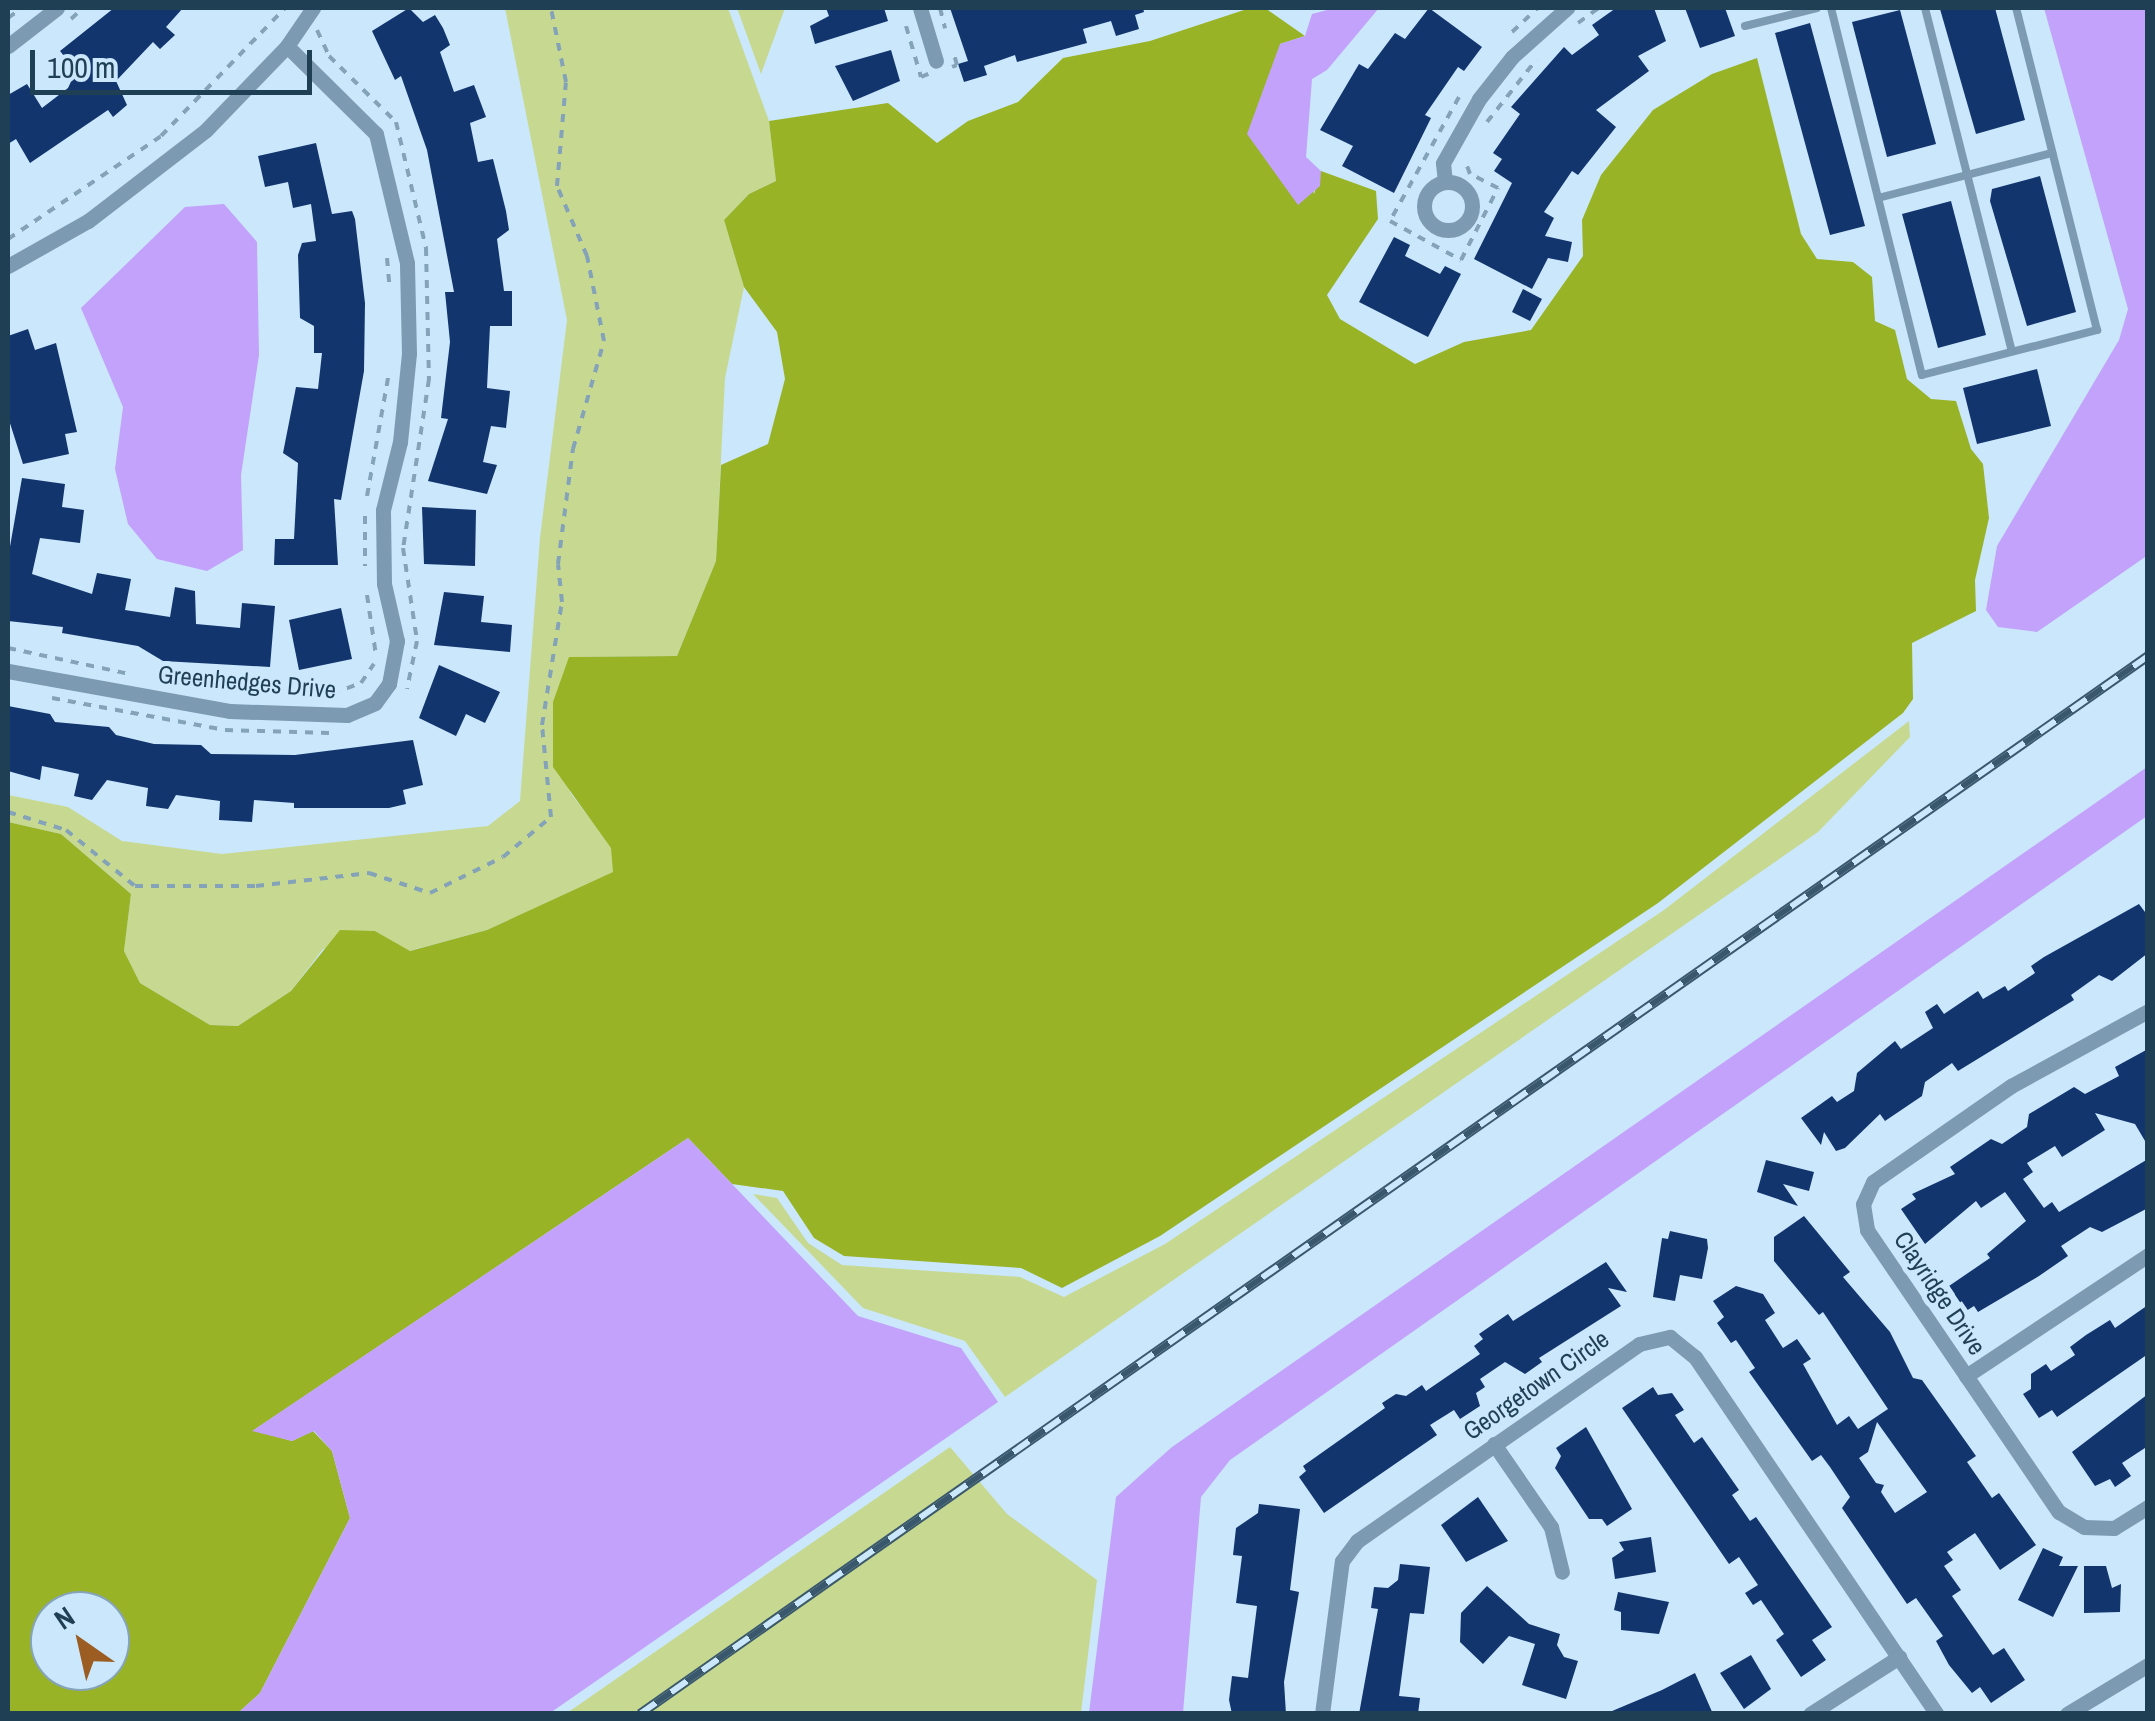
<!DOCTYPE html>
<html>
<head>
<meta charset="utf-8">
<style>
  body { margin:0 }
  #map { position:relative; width:2155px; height:1721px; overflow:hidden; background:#cae7fc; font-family:"Archivo Narrow",sans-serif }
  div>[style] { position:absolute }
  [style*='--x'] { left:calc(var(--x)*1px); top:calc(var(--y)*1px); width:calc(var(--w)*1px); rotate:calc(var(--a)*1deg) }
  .green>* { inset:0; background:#c7d990 }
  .forest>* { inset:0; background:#99b327 }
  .water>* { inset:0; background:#c2a2fb }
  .building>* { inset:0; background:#13356e }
  .path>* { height:4px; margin-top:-2px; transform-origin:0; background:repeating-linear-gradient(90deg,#84a2b8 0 8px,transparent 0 16px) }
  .service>* { height:8px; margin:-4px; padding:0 4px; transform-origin:4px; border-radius:4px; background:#7c9ab1 }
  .minor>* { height:15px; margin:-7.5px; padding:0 7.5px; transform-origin:7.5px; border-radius:7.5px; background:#7c9ab1 }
  .minor>.ring { margin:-7.5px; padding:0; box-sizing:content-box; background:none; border:15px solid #7c9ab1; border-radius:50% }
  .rail>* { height:10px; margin-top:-5px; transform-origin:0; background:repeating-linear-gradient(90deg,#cae7fc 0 19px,#39586e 0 38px); box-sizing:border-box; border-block:2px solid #39586e }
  span { translate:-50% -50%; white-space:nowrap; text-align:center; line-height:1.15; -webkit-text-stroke:10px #cae7fc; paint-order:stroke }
  .street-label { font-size:25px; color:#1f3f55 }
  .frame { position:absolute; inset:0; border:10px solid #1f3f55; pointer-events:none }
  .north { position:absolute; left:30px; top:1591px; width:100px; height:100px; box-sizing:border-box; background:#cae7fc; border:2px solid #86a4b9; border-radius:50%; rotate:326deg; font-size:28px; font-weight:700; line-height:40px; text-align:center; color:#1f3f55 }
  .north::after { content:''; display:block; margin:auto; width:35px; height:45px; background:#9b5d22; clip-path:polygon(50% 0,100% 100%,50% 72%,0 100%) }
  .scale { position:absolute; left:30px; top:50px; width:282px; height:45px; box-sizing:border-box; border:5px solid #1f3f55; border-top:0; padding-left:12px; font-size:30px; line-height:35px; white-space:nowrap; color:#1f3f55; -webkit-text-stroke:8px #cae7fc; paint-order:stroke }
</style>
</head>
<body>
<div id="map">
  <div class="green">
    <div style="clip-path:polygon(505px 8px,728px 8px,769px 121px,776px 181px,749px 194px,724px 220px,744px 287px,725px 378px,716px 561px,677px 656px,570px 657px,570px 792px,612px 848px,614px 872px,487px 930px,409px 951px,375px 931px,323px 949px,291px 991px,238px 1026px,210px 1025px,140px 983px,124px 951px,131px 894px,61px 834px,8px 822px,8px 795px,68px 807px,122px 841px,222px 854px,488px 826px,520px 801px,540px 538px,567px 320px)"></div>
    <div style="clip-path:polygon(737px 8px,785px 8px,761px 74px)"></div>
    <div style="clip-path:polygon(1909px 721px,1910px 737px,1818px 832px,1005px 1397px,965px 1341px,863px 1308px,753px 1194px,777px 1198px,808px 1243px,842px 1265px,1020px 1277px,1064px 1297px,1165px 1244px,1664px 910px)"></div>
    <div style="clip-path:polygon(950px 1447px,1007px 1514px,1097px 1580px,1081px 1713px,567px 1713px)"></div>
  </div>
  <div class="forest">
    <div style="clip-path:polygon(evenodd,1250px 8px,1265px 8px,1305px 36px,1280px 44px,1314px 194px,1321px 171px,1376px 191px,1378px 219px,1327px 295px,1340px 319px,1415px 364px,1464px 342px,1531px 330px,1583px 256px,1582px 220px,1601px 175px,1653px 110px,1712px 74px,1757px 58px,1801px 234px,1817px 259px,1853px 262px,1872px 277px,1875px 321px,1895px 330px,1907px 379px,1931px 399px,1956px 401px,1971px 449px,1983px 464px,1989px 518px,1975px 580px,1976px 611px,1912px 643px,1913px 699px,1903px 713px,1658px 903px,1160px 1236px,1062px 1288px,1021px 1268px,844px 1256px,814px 1238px,783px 1191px,732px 1184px,688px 1138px,254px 1430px,292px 1441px,313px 1431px,332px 1451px,350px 1518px,260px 1693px,238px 1713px,8px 1713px,8px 822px,61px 834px,131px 894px,124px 951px,140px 983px,210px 1025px,238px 1026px,291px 991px,340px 930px,375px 931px,410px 951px,487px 930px,613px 872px,611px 848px,553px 767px,553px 702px,569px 657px,677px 656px,716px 561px,721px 465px,768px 444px,785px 379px,777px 332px,744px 287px,724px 220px,749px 194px,776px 181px,769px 121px,888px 103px,937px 143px,968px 121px,1018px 102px,1063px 58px,1150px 41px,1250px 8px,50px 1611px,110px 1611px,110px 1671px,50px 1671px,50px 1611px)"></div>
  </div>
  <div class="water">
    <div style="clip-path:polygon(1335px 8px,1379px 8px,1327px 70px,1312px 79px,1306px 157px,1321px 171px,1320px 186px,1298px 205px,1247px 134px,1280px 44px,1305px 36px,1312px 14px)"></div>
    <div style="clip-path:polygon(2044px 8px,2147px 8px,2148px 555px,2037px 632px,1998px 627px,1986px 610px,1997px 546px,2119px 340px,2128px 309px)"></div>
    <div style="clip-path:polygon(224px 204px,257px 242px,259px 355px,241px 475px,243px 550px,207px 571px,157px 559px,128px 524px,115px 469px,123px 407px,81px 308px,185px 207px)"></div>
    <div style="clip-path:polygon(2147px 767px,2147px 816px,1230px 1460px,1201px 1497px,1183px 1713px,1089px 1713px,1116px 1497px,1172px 1447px)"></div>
    <div style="clip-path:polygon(688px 1138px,858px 1316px,961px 1348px,998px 1402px,550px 1713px,238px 1713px,260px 1693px,350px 1518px,332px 1451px,314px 1431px,292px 1441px,252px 1431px)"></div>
  </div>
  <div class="building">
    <div style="clip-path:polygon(114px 8px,183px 8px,166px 27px,175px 35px,160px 49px,153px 42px,116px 81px,127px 105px,113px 117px,108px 110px,30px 163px,16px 139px,8px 144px,8px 95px,27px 84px,42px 108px,68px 88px,76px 71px,60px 51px)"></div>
    <div style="clip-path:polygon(409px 8px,423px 22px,435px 15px,443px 28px,450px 45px,440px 52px,454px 92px,474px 85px,486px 117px,470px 123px,478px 162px,493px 159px,506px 211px,509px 230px,497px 239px,504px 291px,512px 291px,512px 326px,490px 326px,487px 388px,510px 391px,506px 428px,491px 426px,483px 462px,497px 465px,487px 494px,428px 481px,448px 419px,441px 418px,450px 342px,445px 292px,454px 292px,427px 150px,401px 76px,395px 80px,372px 31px)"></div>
    <div style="clip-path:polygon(826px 8px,884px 8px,888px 21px,815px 44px,810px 26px,829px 16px)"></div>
    <div style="clip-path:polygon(950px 8px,1143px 8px,1144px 12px,1135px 15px,1139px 29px,1116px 36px,1111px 21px,1083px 29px,1087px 43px,1017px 62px,1015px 55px,984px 66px,987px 75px,964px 82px,958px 64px,968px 61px)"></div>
    <div style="clip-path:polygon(1429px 8px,1482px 47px,1464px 71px,1458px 67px,1425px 115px,1431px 118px,1394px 193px,1342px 166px,1353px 146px,1320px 130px,1359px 64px,1368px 69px,1395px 33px,1405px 39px)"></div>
    <div style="clip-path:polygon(1616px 8px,1654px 8px,1666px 41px,1638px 56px,1649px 71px,1596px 110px,1616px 127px,1578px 175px,1572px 171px,1544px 212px,1554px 218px,1545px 236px,1572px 242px,1568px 262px,1548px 258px,1532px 289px,1474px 259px,1512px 183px,1494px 171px,1502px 159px,1493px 153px,1520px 114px,1511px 107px,1564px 47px,1572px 55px,1599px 35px,1592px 25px)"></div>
    <div style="clip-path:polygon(1685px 8px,1725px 8px,1735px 36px,1700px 48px)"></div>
    <div style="clip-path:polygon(1995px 8px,2025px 120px,1976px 134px,1940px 9px)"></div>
    <div style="clip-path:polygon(1900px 10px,1936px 144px,1887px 157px,1852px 22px)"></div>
    <div style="clip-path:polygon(1810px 23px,1865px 226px,1830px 235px,1775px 33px)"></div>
    <div style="clip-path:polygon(891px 50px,900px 81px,853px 101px,835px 66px)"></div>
    <div style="clip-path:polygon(316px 143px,332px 214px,352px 211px,355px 219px,365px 303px,364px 371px,341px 500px,334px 499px,338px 565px,274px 565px,275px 539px,294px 539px,298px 463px,283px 453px,296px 387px,318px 389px,322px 353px,314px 353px,314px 326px,300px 318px,298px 255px,302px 243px,316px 241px,311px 204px,293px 208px,288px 182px,265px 187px,258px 156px)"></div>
    <div style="clip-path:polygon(2040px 176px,2076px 312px,2027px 326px,1990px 201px,1992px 189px)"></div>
    <div style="clip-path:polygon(1951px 201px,1986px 335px,1938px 348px,1902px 214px)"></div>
    <div style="clip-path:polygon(1394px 237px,1410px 245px,1405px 256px,1440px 274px,1445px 266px,1461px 274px,1428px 337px,1359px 302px)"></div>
    <div style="clip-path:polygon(1523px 289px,1542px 299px,1530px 321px,1512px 312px)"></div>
    <div style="clip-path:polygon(28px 329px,35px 350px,56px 343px,77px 432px,65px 434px,69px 454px,23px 464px,8px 417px,8px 336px)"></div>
    <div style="clip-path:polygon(2037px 369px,2051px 426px,1977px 444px,1963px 388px)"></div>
    <div style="clip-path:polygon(22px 478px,65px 484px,62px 507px,84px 510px,80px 543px,40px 538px,32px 574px,92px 594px,97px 573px,131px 579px,125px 610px,170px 617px,175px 587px,195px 591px,196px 624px,240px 628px,242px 603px,275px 606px,270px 667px,163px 661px,138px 646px,62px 633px,63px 627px,8px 621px,8px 558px)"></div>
    <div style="clip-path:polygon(422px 507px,476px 510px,475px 566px,424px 564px)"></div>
    <div style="clip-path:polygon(444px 592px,484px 596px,481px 622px,512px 625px,510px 652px,434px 645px)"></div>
    <div style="clip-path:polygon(341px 608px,352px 659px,299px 670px,289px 620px)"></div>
    <div style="clip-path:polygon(439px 665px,500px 692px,485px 723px,466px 714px,456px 736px,419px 718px)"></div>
    <div style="clip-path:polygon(8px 706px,50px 714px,55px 722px,109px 727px,116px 735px,154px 744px,201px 745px,211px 754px,295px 755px,413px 740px,423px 785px,403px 790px,406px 804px,389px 808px,294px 808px,294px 803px,254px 800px,252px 822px,219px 820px,220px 801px,176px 795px,168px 809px,146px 806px,148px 788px,107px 780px,92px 800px,74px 796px,79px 774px,42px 766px,40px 780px,8px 771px)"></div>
    <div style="clip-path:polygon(2139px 904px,2148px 916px,2148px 953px,2112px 981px,2099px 975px,2071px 995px,2074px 1000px,1958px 1071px,1952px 1063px,1925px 1082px,1922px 1096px,1885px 1121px,1880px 1114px,1845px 1148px,1836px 1151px,1824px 1132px,1821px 1145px,1801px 1118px,1832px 1096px,1837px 1102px,1854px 1091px,1857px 1073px,1895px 1041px,1901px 1049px,1933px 1028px,1925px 1012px,1937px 1004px,1944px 1014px,1978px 991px,1983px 999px,2005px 986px,2008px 991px,2035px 973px,2031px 966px,2044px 957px)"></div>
    <div style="clip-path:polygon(2148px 1049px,2148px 1146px,2135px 1124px,2095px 1113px,2105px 1130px,2062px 1157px,2055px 1146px,2027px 1163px,2033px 1172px,2023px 1179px,2044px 1208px,2052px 1202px,2059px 1212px,2148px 1159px,2148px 1208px,2102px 1232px,2090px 1227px,2061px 1246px,2068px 1256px,2039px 1276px,1978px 1312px,1974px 1306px,1966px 1311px,1949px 1286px,1990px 1258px,1987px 1254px,2026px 1221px,2005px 1192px,1981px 1208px,1976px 1201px,1925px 1244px,1901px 1209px,1916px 1199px,1912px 1194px,1955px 1174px,1950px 1167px,1991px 1139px,2002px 1144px,2027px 1127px,2029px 1114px,2074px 1087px,2085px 1094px,2119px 1076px,2115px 1067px)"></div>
    <div style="clip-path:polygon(1766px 1160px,1814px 1172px,1809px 1191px,1783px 1184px,1798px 1206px,1757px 1192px)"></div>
    <div style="clip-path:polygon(evenodd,1804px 1216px,1850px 1272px,1843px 1277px,1890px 1332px,1913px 1378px,1922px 1380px,1976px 1456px,1967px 1462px,1992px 1498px,1999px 1493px,2036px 1545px,2000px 1570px,1975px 1533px,1947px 1552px,1953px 1560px,1944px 1566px,1961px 1590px,1952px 1596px,1993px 1655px,2004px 1648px,2025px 1680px,1991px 1703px,1980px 1687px,1972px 1693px,1949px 1665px,1936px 1641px,1943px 1636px,1916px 1598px,1907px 1604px,1842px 1508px,1850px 1497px,1830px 1467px,1821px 1455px,1812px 1461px,1749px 1372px,1755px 1368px,1736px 1340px,1731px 1343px,1717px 1323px,1724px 1317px,1713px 1301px,1736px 1286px,1763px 1294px,1775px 1313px,1765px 1320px,1783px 1348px,1797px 1339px,1811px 1359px,1803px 1364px,1837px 1425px,1849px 1416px,1858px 1429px,1888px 1409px,1823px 1312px,1819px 1315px,1774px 1261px,1774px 1237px,1804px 1216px,1877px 1422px,1927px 1492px,1895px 1513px,1881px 1492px,1884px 1485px,1876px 1483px,1859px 1458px,1868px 1452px,1877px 1422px)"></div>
    <div style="clip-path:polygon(1670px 1231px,1707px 1239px,1708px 1248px,1702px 1279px,1680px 1275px,1675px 1301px,1653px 1297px,1662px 1238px,1668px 1239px)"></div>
    <div style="clip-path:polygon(1606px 1262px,1627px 1292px,1608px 1288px,1621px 1306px,1539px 1358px,1542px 1362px,1525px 1374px,1505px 1362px,1480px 1379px,1485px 1387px,1476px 1393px,1480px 1406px,1460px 1419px,1454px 1410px,1430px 1425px,1437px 1435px,1324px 1513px,1299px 1477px,1306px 1471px,1303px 1466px,1385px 1408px,1382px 1403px,1396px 1394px,1406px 1396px,1422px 1385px,1426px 1391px,1480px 1354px,1474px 1346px,1483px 1339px,1479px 1334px,1508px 1314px,1513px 1321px)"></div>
    <div style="clip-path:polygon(2148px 1305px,2148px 1354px,2057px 1417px,2052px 1410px,2039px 1418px,2023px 1394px,2031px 1389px,2031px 1374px,2046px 1364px,2051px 1371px,2075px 1355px,2070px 1347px,2086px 1335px,2110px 1320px,2115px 1328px)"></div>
    <div style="clip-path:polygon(1653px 1387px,1658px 1395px,1672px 1393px,1684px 1410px,1675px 1415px,1694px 1443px,1702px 1437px,1739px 1490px,1732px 1495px,1750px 1521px,1756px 1517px,1832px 1627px,1812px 1640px,1826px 1660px,1801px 1677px,1776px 1640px,1784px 1634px,1761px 1600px,1753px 1605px,1745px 1593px,1758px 1585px,1739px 1557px,1729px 1564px,1622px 1408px)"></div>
    <div style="clip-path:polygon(2148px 1394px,2148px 1446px,2122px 1463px,2131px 1476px,2115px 1487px,2110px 1479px,2095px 1486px,2072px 1452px)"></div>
    <div style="clip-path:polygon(1586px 1427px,1632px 1509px,1607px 1526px,1602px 1519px,1589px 1519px,1555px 1468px,1561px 1456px,1556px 1448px)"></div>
    <div style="clip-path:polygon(1478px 1497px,1508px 1541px,1466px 1562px,1441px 1525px)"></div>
    <div style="clip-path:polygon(1259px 1504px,1300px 1509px,1290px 1590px,1299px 1592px,1284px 1682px,1286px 1714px,1232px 1714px,1229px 1700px,1232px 1676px,1248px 1678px,1257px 1606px,1236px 1603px,1242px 1556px,1233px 1555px,1236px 1528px,1258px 1513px)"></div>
    <div style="clip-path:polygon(1651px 1537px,1656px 1572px,1615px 1579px,1612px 1558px,1624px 1550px,1619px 1542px)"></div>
    <div style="clip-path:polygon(2043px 1548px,2063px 1557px,2059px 1566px,2078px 1566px,2053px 1617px,2018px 1600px)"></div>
    <div style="clip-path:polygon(1400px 1564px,1430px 1567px,1424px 1614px,1410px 1613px,1399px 1696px,1420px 1698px,1418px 1714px,1359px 1714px,1378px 1609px,1371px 1608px,1374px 1587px,1388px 1588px,1398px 1580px)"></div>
    <div style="clip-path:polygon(2084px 1566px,2106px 1566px,2112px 1588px,2121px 1584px,2120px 1612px,2084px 1613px)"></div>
    <div style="clip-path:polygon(1487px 1586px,1529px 1624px,1560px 1634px,1557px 1645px,1564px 1657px,1578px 1661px,1566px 1699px,1522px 1685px,1535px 1644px,1509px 1636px,1483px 1664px,1460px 1642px,1461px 1613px)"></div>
    <div style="clip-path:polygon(1618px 1592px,1669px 1602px,1659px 1634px,1621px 1630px,1621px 1612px,1614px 1610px)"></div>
    <div style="clip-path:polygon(1751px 1655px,1771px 1689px,1744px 1709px,1720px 1673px)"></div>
    <div style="clip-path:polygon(1695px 1673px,1713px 1714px,1605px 1714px,1662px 1690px)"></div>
  </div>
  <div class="path">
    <div style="--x:940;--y:8;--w:21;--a:76"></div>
    <div style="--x:8;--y:18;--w:17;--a:-36"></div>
    <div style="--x:71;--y:19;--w:16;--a:-43"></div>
    <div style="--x:1578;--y:23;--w:26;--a:-36"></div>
    <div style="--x:906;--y:26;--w:53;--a:73.6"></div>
    <div style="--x:921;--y:77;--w:8;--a:-23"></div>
    <div style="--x:317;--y:30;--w:29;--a:65"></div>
    <div style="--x:329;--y:56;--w:94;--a:44.6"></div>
    <div style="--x:396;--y:122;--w:130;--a:76.6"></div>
    <div style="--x:426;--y:248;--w:131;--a:88.7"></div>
    <div style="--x:429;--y:379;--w:171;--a:98.7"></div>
    <div style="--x:403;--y:548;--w:94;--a:81.4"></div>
    <div style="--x:417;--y:641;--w:49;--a:101.8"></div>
    <div style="--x:1512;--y:32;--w:35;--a:-43"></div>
    <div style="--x:952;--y:67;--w:5;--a:-22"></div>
    <div style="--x:957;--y:65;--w:15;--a:-106"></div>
    <div style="--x:1459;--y:97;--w:142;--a:119.1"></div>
    <div style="--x:1390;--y:221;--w:81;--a:28.8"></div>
    <div style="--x:1461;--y:260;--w:81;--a:-62.8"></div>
    <div style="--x:1498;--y:188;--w:31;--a:-153"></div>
    <div style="--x:1470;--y:174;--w:15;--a:-110"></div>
    <div style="--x:1487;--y:122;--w:80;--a:-51.6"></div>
    <div style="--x:8;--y:239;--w:184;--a:-33.9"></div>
    <div style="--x:161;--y:136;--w:178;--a:-45.9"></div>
    <div style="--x:387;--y:258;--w:25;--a:85"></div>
    <div style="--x:367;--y:496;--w:120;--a:-79.9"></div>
    <div style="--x:365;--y:516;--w:50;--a:90"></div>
    <div style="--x:367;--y:595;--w:61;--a:81.5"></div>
    <div style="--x:8;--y:648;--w:120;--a:12.1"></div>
    <div style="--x:193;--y:685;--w:139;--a:3.7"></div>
    <div style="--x:332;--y:694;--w:31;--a:-21"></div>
    <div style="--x:361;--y:683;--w:23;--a:-56"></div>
    <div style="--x:52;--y:698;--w:176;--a:10.5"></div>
    <div style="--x:225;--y:730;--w:104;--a:1.7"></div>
    <div style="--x:8;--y:812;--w:61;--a:17.2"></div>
    <div style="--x:66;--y:830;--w:89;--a:39.1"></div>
    <div style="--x:135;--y:886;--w:121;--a:0"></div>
    <div style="--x:256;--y:886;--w:114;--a:-6.6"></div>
    <div style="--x:369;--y:873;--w:64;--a:18.2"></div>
    <div style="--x:430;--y:893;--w:81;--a:-26.3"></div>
    <div style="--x:503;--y:857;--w:62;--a:-39.8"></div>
    <div style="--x:551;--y:817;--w:92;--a:-95.6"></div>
    <div style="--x:542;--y:725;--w:125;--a:-80.8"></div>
    <div style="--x:562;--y:602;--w:38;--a:-96"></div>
    <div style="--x:558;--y:564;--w:116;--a:-82.6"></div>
    <div style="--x:573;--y:449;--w:112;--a:-74"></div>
    <div style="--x:604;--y:341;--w:87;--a:-101.3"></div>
    <div style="--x:587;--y:256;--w:76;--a:-113.2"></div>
    <div style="--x:557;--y:186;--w:104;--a:-85.1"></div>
    <div style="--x:566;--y:82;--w:76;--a:-101.5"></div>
  </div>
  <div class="service">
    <div style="--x:1831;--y:8;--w:378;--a:76.1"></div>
    <div style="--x:1922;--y:375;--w:181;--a:-14.4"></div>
    <div style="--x:2097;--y:330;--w:332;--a:-104.1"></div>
    <div style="--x:1925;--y:8;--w:354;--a:75.8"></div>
    <div style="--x:1745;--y:26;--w:74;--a:-14"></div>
    <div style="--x:1878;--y:198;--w:180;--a:-14.5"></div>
  </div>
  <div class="minor">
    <div style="--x:920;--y:8;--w:55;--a:73.2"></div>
    <div style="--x:8;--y:46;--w:62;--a:-37.8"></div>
    <div style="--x:1445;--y:182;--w:19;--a:-96"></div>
    <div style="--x:1443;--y:163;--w:73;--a:-60.6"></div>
    <div style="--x:1479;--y:99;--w:53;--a:-51.8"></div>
    <div style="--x:1512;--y:57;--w:74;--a:-41.7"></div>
    <div class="ring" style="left:1424px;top:182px;width:33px;height:33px"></div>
    <div style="--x:8;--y:266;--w:92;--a:-29.4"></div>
    <div style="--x:88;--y:221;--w:149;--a:-37.6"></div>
    <div style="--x:206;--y:130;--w:117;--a:-46"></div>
    <div style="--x:287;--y:46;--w:46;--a:-55.6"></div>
    <div style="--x:8;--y:671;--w:226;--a:10.2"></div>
    <div style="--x:230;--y:711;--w:117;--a:2"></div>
    <div style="--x:347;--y:715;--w:30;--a:-23"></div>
    <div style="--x:375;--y:703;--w:24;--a:-54"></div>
    <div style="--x:389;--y:684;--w:44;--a:-79.5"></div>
    <div style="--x:397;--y:641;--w:58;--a:-102.8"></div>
    <div style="--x:384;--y:584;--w:74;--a:-90.8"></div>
    <div style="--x:383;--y:510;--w:70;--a:-76"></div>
    <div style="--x:400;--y:442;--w:89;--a:-84.2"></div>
    <div style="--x:409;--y:353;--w:90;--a:-91.3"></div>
    <div style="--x:407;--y:263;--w:133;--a:-103.5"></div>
    <div style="--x:376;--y:134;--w:125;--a:-135.3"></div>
    <div style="--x:2148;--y:1011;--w:156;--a:151.3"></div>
    <div style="--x:2011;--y:1086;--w:168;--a:145.2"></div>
    <div style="--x:1873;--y:1182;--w:24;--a:114"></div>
    <div style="--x:1863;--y:1204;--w:26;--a:81"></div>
    <div style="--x:1867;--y:1230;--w:341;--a:55.8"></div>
    <div style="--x:2059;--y:1512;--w:29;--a:31"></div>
    <div style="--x:2084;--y:1527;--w:30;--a:2"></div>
    <div style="--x:2114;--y:1528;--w:40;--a:-32"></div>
    <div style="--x:1966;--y:1376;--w:219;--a:-33.6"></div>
    <div style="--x:1494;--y:1444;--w:101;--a:55.5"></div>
    <div style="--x:1551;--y:1527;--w:46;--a:76.3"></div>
    <div style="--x:1322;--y:1714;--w:154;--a:-82.6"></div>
    <div style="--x:1342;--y:1561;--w:25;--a:-53"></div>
    <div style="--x:1357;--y:1541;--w:344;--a:-34.9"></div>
    <div style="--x:1639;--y:1344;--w:32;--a:-13"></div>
    <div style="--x:1670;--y:1337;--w:32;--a:39"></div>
    <div style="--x:1695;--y:1357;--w:431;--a:55.9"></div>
    <div style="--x:1810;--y:1714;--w:106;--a:-32.6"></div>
    <div style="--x:2067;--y:1714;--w:95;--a:-31.2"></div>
  </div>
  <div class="rail">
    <div style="--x:640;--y:1714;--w:1842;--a:-35.05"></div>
  </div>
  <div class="street-label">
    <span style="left:247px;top:682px;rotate:5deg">Greenhedges Drive</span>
    <span style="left:1940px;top:1293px;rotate:56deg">Clayridge Drive</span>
    <span style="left:1536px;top:1385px;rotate:-35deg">Georgetown Circle</span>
  </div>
  <div class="frame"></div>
  <div class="north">N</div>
  <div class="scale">100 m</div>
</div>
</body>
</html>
